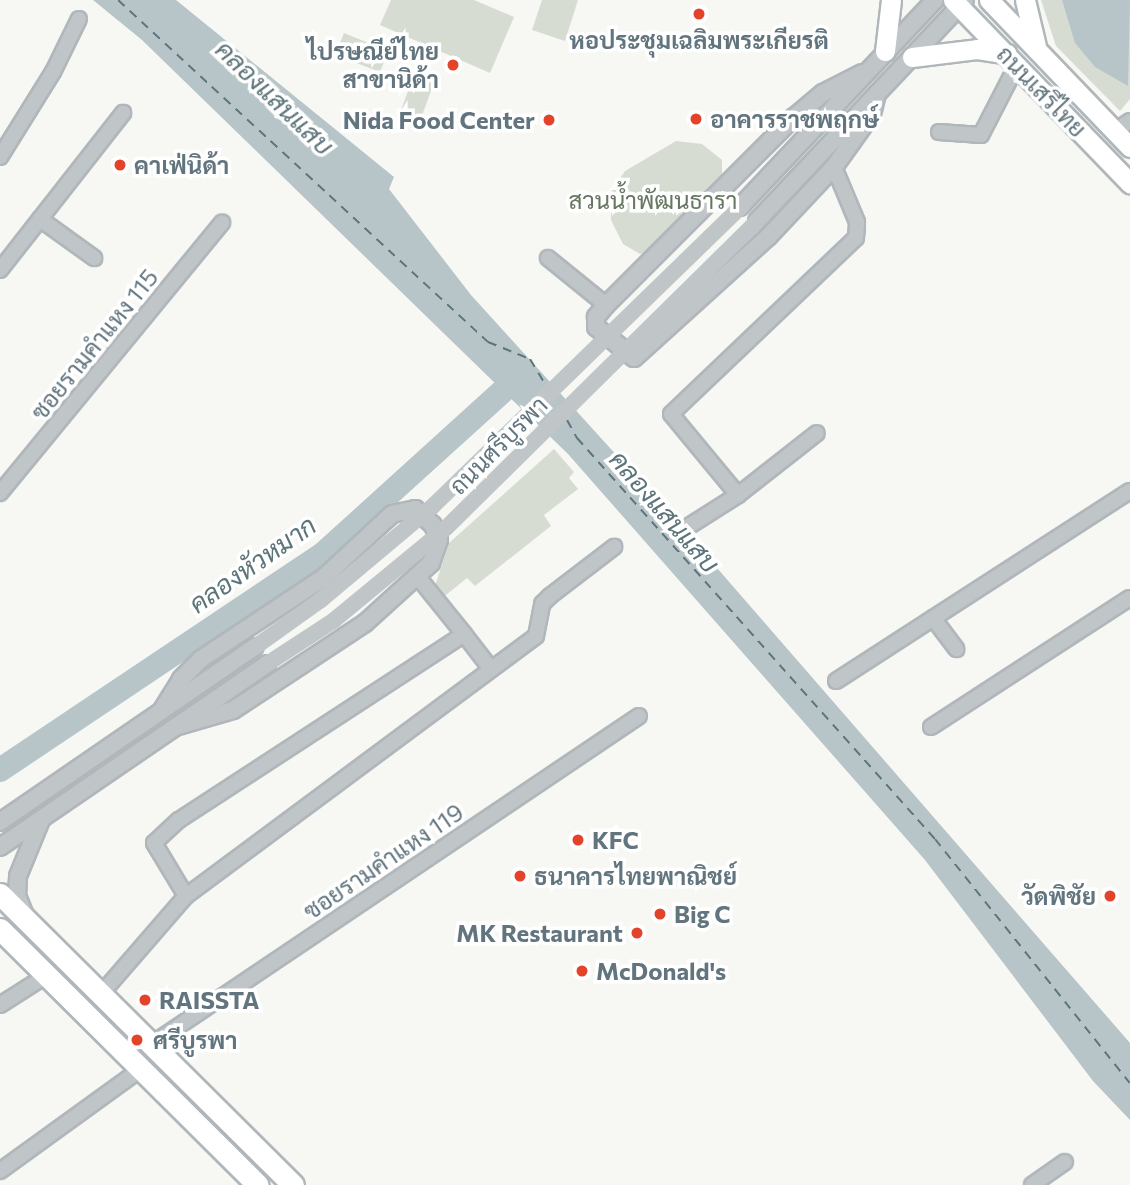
<!DOCTYPE html>
<html>
<head>
<meta charset="utf-8">
<style>
  body { margin:0 }
  #map { position:relative; width:1130px; height:1185px; overflow:hidden; background:#f7f7f4; font-family:Commissioner,Sarabun,sans-serif }
  div>[style] { position:absolute }
  [style*='--x'] { left:calc(var(--x)*1px); top:calc(var(--y)*1px); width:calc(var(--w)*1px); rotate:calc(var(--a)*1deg) }
  .green>* { inset:0; background:#d7dcd3 }
  .water>* { inset:0; background:#b7c5c8 }
  .river>* { height:24px; margin:-12px; padding:0 12px; transform-origin:12px; border-radius:12px; background:#b7c5c8 }
  .ferry>* { height:2px; margin-top:-1px; transform-origin:0; background:repeating-linear-gradient(90deg,#5d757a 0 9px,transparent 0 16px) }
  .roads { filter:drop-shadow(2px 0 #b0b7bb) drop-shadow(-2px 0 #b0b7bb) drop-shadow(0 2px #b0b7bb) drop-shadow(0 -2px #b0b7bb) }
  .minor>* { height:14px; margin:-7px; padding:0 7px; transform-origin:7px; border-radius:7px; background:#c0c5c8 }
  .tertiary>* { height:16px; margin:-8px; padding:0 8px; transform-origin:8px; border-radius:8px; background:#c0c5c8 }
  .secondary>* { height:19px; margin:-9.5px; padding:0 9.5px; transform-origin:9.5px; border-radius:9.5px; background:#fff }
  .primary>* { height:21px; margin:-10.5px; padding:0 10.5px; transform-origin:10.5px; border-radius:10.5px; background:#fff }
  .tertiary-bridge>* { height:16px; margin:-8px; padding:0 8px; transform-origin:8px; border-radius:8px; background:#c0c5c8 }
  .dots>* { width:19px; height:19px; translate:-50% -50%; box-sizing:border-box; border:4px solid #fff; border-radius:50% }
  span { translate:-50% -50%; white-space:nowrap; text-align:center; line-height:1.15; -webkit-text-stroke:7px #fff; paint-order:stroke }
  .poi-label { font-size:24px; color:#62757f; font-weight:700 }
  .right { translate:-100% -50%; text-align:right }
  .left { translate:0 -50%; text-align:left }
  .street-label { font-size:24px; color:#62757f }
  .park-label { font-size:24px; color:#667761 }
  .water-label { font-size:26px; color:#5d757a; font-style:italic }
</style>
</head>
<body>
<div id="map">
  <div class="green">
    <div style="clip-path:polygon(391px 0,474px 0,514px 17px,490px 73px,380px 25px)"></div>
    <div style="clip-path:polygon(542px 0,578px 0,565px 41px,532px 30px)"></div>
    <div style="clip-path:polygon(1041px 0,1130px 0,1130px 99px,1120px 111px,1056px 46px)"></div>
    <div style="clip-path:polygon(344px 33px,388px 51px,380px 72px,335px 55px)"></div>
    <div style="clip-path:polygon(417px 67px,437px 75px,421px 118px,401px 110px)"></div>
    <div style="clip-path:polygon(676px 141px,702px 144px,722px 160px,722px 177px,715px 194px,659px 248px,640px 254px,623px 244px,611px 220px,611px 192px,625px 171px)"></div>
    <div style="clip-path:polygon(554px 449px,574px 472px,569px 478px,578px 489px,544px 515px,551px 526px,475px 586px,467px 578px,441px 599px,434px 589px,449px 543px)"></div>
  </div>
  <div class="water">
    <div style="clip-path:polygon(93px 0,176px 0,394px 177px,389px 189px,471px 295px,670px 514px,1130px 1043px,1130px 1120px,1093px 1081px,925px 860px,568px 454px,142px 40px)"></div>
    <div style="clip-path:polygon(1062px 0,1130px 0,1128px 86px,1095px 67px,1075px 43px)"></div>
  </div>
  <div class="river">
    <div style="--x:0;--y:770;--w:389;--a:-33.8"></div>
    <div style="--x:323;--y:554;--w:261;--a:-42.2"></div>
  </div>
  <div class="ferry">
    <div style="--x:118;--y:0;--w:504;--a:42.75"></div>
    <div style="--x:488;--y:342;--w:45;--a:22"></div>
    <div style="--x:530;--y:359;--w:31;--a:59"></div>
    <div style="--x:567;--y:420;--w:21;--a:61"></div>
    <div style="--x:577;--y:438;--w:538;--a:48.24"></div>
    <div style="--x:935;--y:839;--w:312;--a:51.4"></div>
  </div>
  <div class="roads">
    <div class="minor">
      <div style="--x:1115;--y:131;--w:18;--a:-34"></div>
      <div style="--x:939;--y:132;--w:42;--a:4.1"></div>
      <div style="--x:981;--y:135;--w:79;--a:-62.8"></div>
      <div style="--x:0;--y:157;--w:100;--a:-58.1"></div>
      <div style="--x:53;--y:72;--w:59;--a:-63.9"></div>
      <div style="--x:40;--y:219;--w:135;--a:-51.9"></div>
      <div style="--x:548;--y:258;--w:75;--a:39"></div>
      <div style="--x:0;--y:270;--w:65;--a:-51.9"></div>
      <div style="--x:40;--y:219;--w:67;--a:35.8"></div>
      <div style="--x:0;--y:493;--w:350;--a:-50.6"></div>
      <div style="--x:738;--y:495;--w:105;--a:-129.6"></div>
      <div style="--x:671;--y:414;--w:255;--a:-43.6"></div>
      <div style="--x:856;--y:238;--w:16;--a:-86"></div>
      <div style="--x:857;--y:222;--w:60;--a:-112.7"></div>
      <div style="--x:686;--y:528;--w:62;--a:-32.4"></div>
      <div style="--x:738;--y:495;--w:100;--a:-38.1"></div>
      <div style="--x:418;--y:577;--w:73;--a:51.1"></div>
      <div style="--x:933;--y:618;--w:39;--a:53"></div>
      <div style="--x:836;--y:681;--w:350;--a:-32.9"></div>
      <div style="--x:931;--y:727;--w:237;--a:-33"></div>
      <div style="--x:186;--y:896;--w:62;--a:-121.1"></div>
      <div style="--x:154;--y:843;--w:34;--a:-43"></div>
      <div style="--x:179;--y:820;--w:340;--a:-33.1"></div>
      <div style="--x:464;--y:634;--w:44;--a:52.4"></div>
      <div style="--x:101;--y:994;--w:130;--a:-49.1"></div>
      <div style="--x:186;--y:896;--w:436;--a:-36.6"></div>
      <div style="--x:536;--y:636;--w:33;--a:-79"></div>
      <div style="--x:542;--y:604;--w:11;--a:-45"></div>
      <div style="--x:550;--y:596;--w:81;--a:-37.4"></div>
      <div style="--x:0;--y:1005;--w:56;--a:-32.6"></div>
      <div style="--x:152;--y:1044;--w:587;--a:-33.96"></div>
      <div style="--x:0;--y:1171;--w:174;--a:-35.9"></div>
      <div style="--x:1032;--y:1185;--w:40;--a:-34.9"></div>
    </div>
    <div class="tertiary">
      <div style="--x:862;--y:73;--w:44;--a:152.9"></div>
      <div style="--x:823;--y:93;--w:38;--a:140"></div>
      <div style="--x:794;--y:117;--w:266;--a:135"></div>
      <div style="--x:606;--y:305;--w:16;--a:130"></div>
      <div style="--x:596;--y:317;--w:10;--a:90"></div>
      <div style="--x:596;--y:327;--w:49;--a:39.2"></div>
      <div style="--x:634;--y:358;--w:181;--a:-42.1"></div>
      <div style="--x:768;--y:237;--w:96;--a:-46.7"></div>
      <div style="--x:834;--y:167;--w:65;--a:-54.4"></div>
      <div style="--x:872;--y:114;--w:21;--a:-76"></div>
      <div style="--x:740;--y:207;--w:284;--a:-46.7"></div>
      <div style="--x:757;--y:221;--w:303;--a:-46.7"></div>
      <div style="--x:162;--y:710;--w:36;--a:-58"></div>
      <div style="--x:181;--y:679;--w:28;--a:-45"></div>
      <div style="--x:201;--y:659;--w:146;--a:-33.6"></div>
      <div style="--x:323;--y:578;--w:94;--a:-42.8"></div>
      <div style="--x:392;--y:514;--w:24;--a:-12"></div>
      <div style="--x:415;--y:509;--w:24;--a:42"></div>
      <div style="--x:433;--y:525;--w:16;--a:68"></div>
      <div style="--x:439;--y:540;--w:24;--a:109"></div>
      <div style="--x:431;--y:563;--w:89;--a:137.7"></div>
      <div style="--x:365;--y:623;--w:158;--a:146.6"></div>
      <div style="--x:233;--y:710;--w:60;--a:163.7"></div>
      <div style="--x:0;--y:822;--w:309;--a:-34.5"></div>
      <div style="--x:0;--y:847;--w:324;--a:-34.4"></div>
      <div style="--x:26;--y:918;--w:24;--a:-112"></div>
      <div style="--x:17;--y:896;--w:20;--a:-87"></div>
      <div style="--x:18;--y:876;--w:61;--a:-67.7"></div>
    </div>
    <div class="secondary">
      <div style="--x:953;--y:0;--w:255;--a:46"></div>
      <div style="--x:989;--y:0;--w:204;--a:46.2"></div>
      <div style="--x:1025;--y:0;--w:47;--a:76.6"></div>
      <div style="--x:885;--y:51;--w:51;--a:-83.3"></div>
      <div style="--x:912;--y:57;--w:65;--a:-7"></div>
      <div style="--x:977;--y:49;--w:30;--a:9"></div>
    </div>
    <div class="primary">
      <div style="--x:0;--y:894;--w:413;--a:44.8"></div>
      <div style="--x:0;--y:929;--w:363;--a:44.8"></div>
    </div>
  </div>
  <div class="tertiary-bridge">
    <div style="--x:255;--y:647;--w:81;--a:-35.5"></div>
    <div style="--x:321;--y:600;--w:145;--a:-40"></div>
    <div style="--x:432;--y:507;--w:430;--a:-44.2"></div>
    <div style="--x:267;--y:664;--w:79;--a:-33.1"></div>
    <div style="--x:333;--y:621;--w:146;--a:-39.5"></div>
    <div style="--x:446;--y:528;--w:437;--a:-44.6"></div>
  </div>
  <div class="dots">
    <div style="left:699px;top:14px;background:#e34328"></div>
    <div style="left:453px;top:65px;background:#e34328"></div>
    <div style="left:696px;top:119px;background:#e34328"></div>
    <div style="left:549px;top:120px;background:#e34328"></div>
    <div style="left:120px;top:165px;background:#e34328"></div>
    <div style="left:578px;top:840px;background:#e34328"></div>
    <div style="left:520px;top:876px;background:#e34328"></div>
    <div style="left:1110px;top:896px;background:#e34328"></div>
    <div style="left:660px;top:914px;background:#e34328"></div>
    <div style="left:637px;top:933px;background:#e34328"></div>
    <div style="left:582px;top:971px;background:#e34328"></div>
    <div style="left:145px;top:1000px;background:#e34328"></div>
    <div style="left:137px;top:1040px;background:#e34328"></div>
  </div>
  <div class="poi-label">
    <span style="left:699px;top:40px">หอประชุมเฉลิมพระเกียรติ</span>
    <span class="right" style="left:439px;top:65px">ไปรษณีย์ไทย<br>สาขานิด้า</span>
    <span class="left" style="left:710px;top:119px">อาคารราชพฤกษ์</span>
    <span class="right" style="left:535px;top:120px">Nida Food Center</span>
    <span class="left" style="left:134px;top:165px">คาเฟ่นิด้า</span>
    <span class="left" style="left:592px;top:840px">KFC</span>
    <span class="left" style="left:534px;top:876px">ธนาคารไทยพาณิชย์</span>
    <span class="right" style="left:1096px;top:896px">วัดพิชัย</span>
    <span class="left" style="left:674px;top:914px">Big C</span>
    <span class="right" style="left:623px;top:933px">MK Restaurant</span>
    <span class="left" style="left:596px;top:971px">McDonald's</span>
    <span class="left" style="left:159px;top:1000px">RAISSTA</span>
    <span class="left" style="left:153px;top:1040px">ศรีบูรพา</span>
  </div>
  <div class="street-label">
    <span style="left:1042px;top:91px;rotate:46deg">ถนนเสรีไทย</span>
    <span style="left:94px;top:344px;rotate:-51deg">ซอยรามคำแหง 115</span>
    <span style="left:498px;top:445px;rotate:-45deg">ถนนศรีบูรพา</span>
    <span style="left:383px;top:861px;rotate:-34deg">ซอยรามคำแหง 119</span>
  </div>
  <div class="park-label">
    <span style="left:653px;top:200px">สวนน้ำพัฒนธารา</span>
  </div>
  <div class="water-label">
    <span style="left:275px;top:97px;rotate:44deg">คลองแสนแสบ</span>
    <span style="left:665px;top:511px;rotate:49deg">คลองแสนแสบ</span>
    <span style="left:252px;top:564px;rotate:-35deg">คลองหัวหมาก</span>
  </div>
</div>
</body>
</html>
